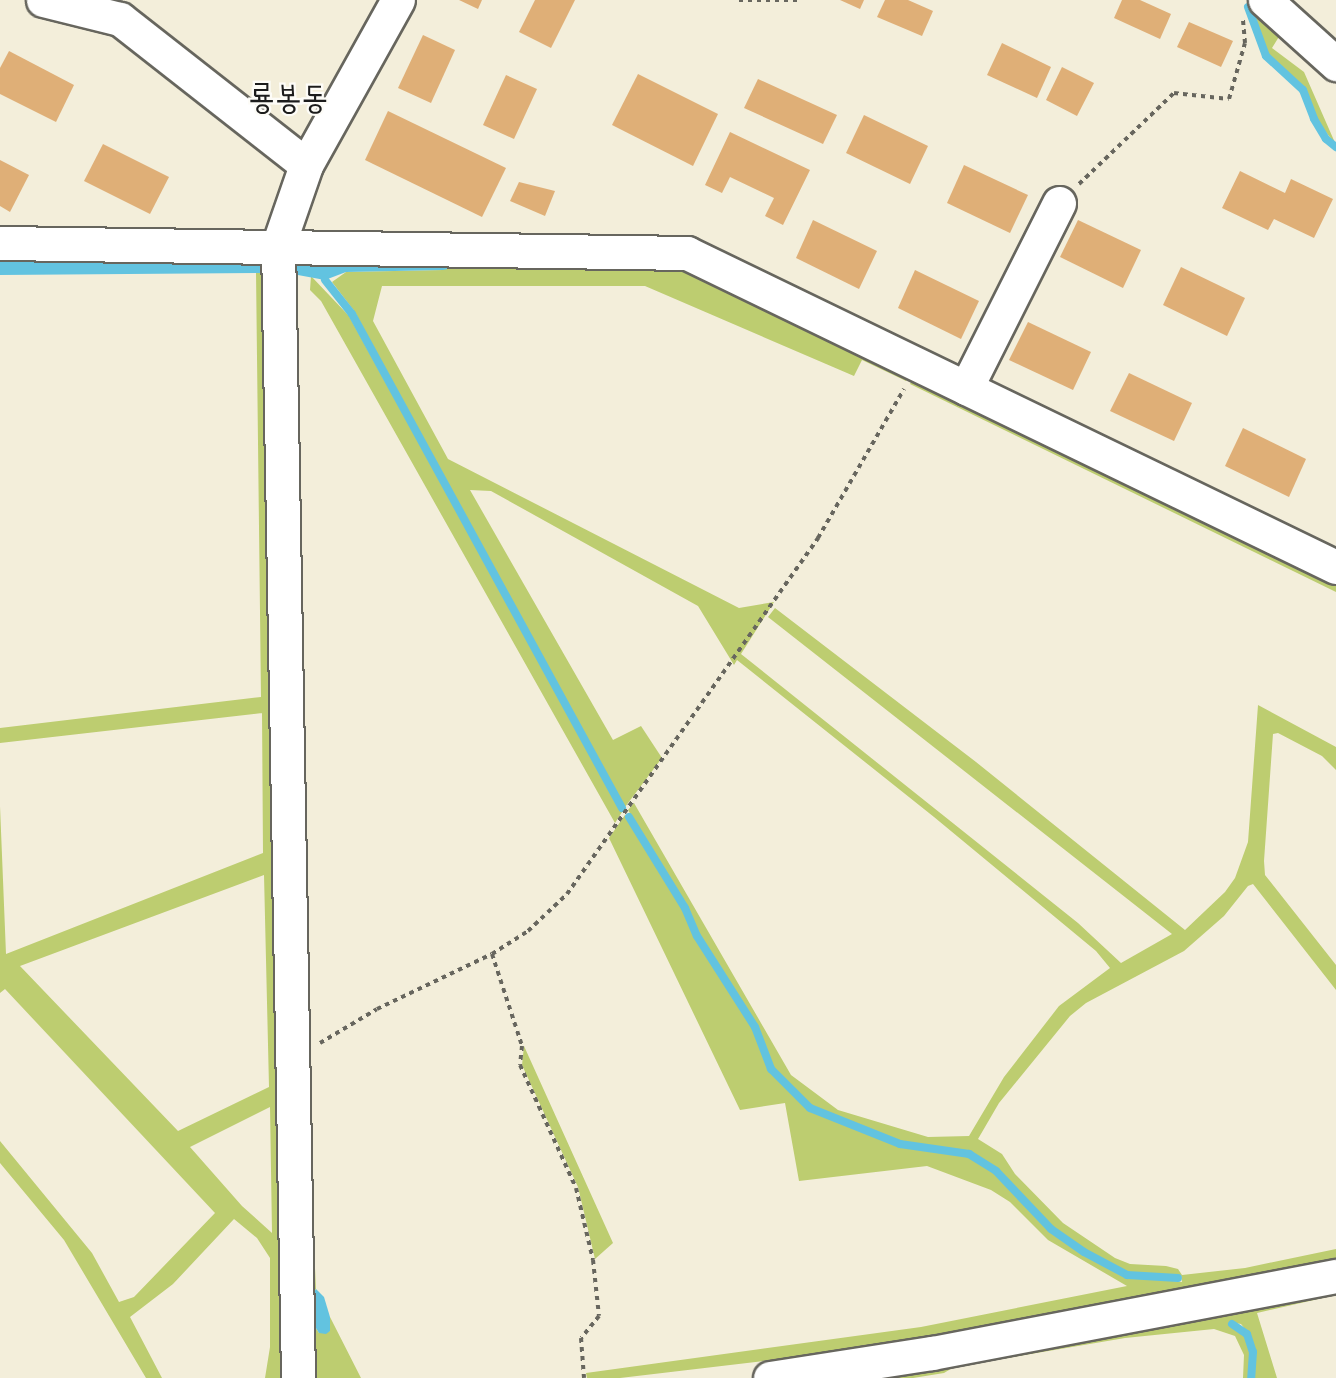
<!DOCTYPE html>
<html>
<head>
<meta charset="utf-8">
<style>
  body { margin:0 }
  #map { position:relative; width:1336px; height:1378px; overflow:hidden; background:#f3eeda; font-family:Caveat,"Poor Story",sans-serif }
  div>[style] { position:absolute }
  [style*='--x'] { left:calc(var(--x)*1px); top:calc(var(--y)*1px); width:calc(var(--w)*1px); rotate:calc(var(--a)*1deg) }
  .green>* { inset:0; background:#bdcd70 }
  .water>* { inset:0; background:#62c3e0 }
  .stream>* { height:8px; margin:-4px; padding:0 4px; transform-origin:4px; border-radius:4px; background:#62c3e0 }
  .building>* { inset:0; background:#dfaf77 }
  .path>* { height:4px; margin-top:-2px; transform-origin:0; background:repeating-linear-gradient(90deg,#67665e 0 4.5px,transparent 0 9px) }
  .roads { filter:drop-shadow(2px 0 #67665e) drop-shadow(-2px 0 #67665e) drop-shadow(0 2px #67665e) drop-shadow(0 -2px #67665e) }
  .minor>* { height:33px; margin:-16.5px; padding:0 16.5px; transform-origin:16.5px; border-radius:16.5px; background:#fff }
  span { translate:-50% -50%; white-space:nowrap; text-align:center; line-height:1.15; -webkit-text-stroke:4.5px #fdfcf7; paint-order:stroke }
  .quarter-label { font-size:33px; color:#1c1c1c }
</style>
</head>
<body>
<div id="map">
  <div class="green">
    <div style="clip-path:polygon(1250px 7px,1263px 7px,1285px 27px,1272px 48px,1304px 72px,1336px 145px,1315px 118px,1304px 89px,1267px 55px)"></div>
    <div style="clip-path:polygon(290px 250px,643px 259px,690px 270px,909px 375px,906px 381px,862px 360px,854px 376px,645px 286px,382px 286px,373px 321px,448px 459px,739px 608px,774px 602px,741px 654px,1078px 923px,1121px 963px,1172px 934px,768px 617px,775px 608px,976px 762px,1185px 930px,1225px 892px,1235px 878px,1248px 842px,1258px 705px,1336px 747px,1336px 770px,1322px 756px,1278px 733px,1273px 734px,1264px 861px,1265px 875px,1336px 965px,1336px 990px,1253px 884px,1248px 886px,1224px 916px,1184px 951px,1086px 1003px,1070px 1016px,999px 1103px,978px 1139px,1002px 1154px,1015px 1174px,1063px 1223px,1115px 1258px,1130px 1264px,1166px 1266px,1178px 1269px,1182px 1275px,1245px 1268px,1336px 1249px,1336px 1261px,864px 1349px,620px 1378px,587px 1378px,586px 1373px,921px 1327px,1127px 1286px,1048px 1240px,1010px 1202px,991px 1190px,927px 1166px,799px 1181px,785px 1103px,740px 1110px,609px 838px,625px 815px,684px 909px,695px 937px,753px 1028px,769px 1070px,809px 1110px,899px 1146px,968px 1156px,994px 1172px,1050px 1231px,1083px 1253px,1127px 1276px,1182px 1282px,1181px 1275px,1128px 1273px,1085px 1250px,1053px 1227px,997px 1169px,970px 1152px,901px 1142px,811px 1107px,773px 1068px,757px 1026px,698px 935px,687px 907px,628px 810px,634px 803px,791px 1075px,838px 1110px,928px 1137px,969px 1136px,1004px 1077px,1059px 1006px,1110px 968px,1096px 951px,934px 817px,737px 660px,734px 665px,698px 606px,491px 491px,470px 490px,613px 740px,641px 726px,662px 758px,625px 807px,439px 472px,355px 312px,332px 282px,346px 272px,443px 270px)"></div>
    <div style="clip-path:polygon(evenodd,256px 273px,261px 273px,286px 1378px,265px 1378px,270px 1347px,270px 1258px,257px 1238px,234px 1219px,173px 1284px,130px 1317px,162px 1378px,146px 1378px,64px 1240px,0 1163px,0 1141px,92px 1253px,119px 1302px,134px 1297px,215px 1213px,5px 989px,0 993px,0 806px,6px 954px,263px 853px,262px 713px,0 743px,0 728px,261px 697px,256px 273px,264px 875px,269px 1087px,178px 1131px,20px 966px,264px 875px,256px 273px,270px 1107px,272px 1233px,242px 1206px,190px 1147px,270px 1107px)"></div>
    <div style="clip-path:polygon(311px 276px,349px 316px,622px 812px,615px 823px,321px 301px,310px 290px)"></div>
    <div style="clip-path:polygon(914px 377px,1336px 584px,1336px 592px,910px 384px)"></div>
    <div style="clip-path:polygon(524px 1046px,613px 1243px,595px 1259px,578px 1187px,522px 1065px)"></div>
    <div style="clip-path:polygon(305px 1055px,316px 1289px,310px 1298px,314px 1325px,319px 1333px,330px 1331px,330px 1317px,361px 1378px,303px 1378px)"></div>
    <div style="clip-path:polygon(1336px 1289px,1336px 1295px,1257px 1313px,1277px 1378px,1253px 1378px,1255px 1351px,1249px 1334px,1241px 1324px,1229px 1322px,1245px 1335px,1251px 1352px,1249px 1378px,1243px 1378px,1244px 1355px,1235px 1336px,1214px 1329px,1125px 1338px,954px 1367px,944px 1373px,913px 1378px,850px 1378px)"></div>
  </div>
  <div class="water">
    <div style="clip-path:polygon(262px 258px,261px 273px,0 275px,0 261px)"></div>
    <div style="clip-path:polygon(288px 259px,471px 264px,443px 270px,346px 272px,325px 280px,287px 273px)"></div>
    <div style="clip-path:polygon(316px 1289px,324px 1297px,330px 1317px,330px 1331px,326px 1334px,319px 1333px,314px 1325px,310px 1298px)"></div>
  </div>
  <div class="stream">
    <div style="--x:1248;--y:7;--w:52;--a:69.8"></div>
    <div style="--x:1266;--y:56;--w:50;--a:42.6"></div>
    <div style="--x:1303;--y:90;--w:31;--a:69"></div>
    <div style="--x:1314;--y:119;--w:23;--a:59"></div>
    <div style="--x:1326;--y:139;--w:13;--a:39"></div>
    <div style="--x:325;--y:280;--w:43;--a:51.5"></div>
    <div style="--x:352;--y:314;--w:563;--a:61.34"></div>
    <div style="--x:629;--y:817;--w:107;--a:58.4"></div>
    <div style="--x:685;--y:908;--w:30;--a:67"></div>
    <div style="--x:697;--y:936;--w:108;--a:57.5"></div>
    <div style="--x:755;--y:1027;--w:45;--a:69.1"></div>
    <div style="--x:771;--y:1069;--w:55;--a:45"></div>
    <div style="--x:810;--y:1108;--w:97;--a:21.8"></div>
    <div style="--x:900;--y:1144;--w:70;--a:8.2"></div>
    <div style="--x:969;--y:1154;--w:32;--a:32"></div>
    <div style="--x:996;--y:1171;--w:80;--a:46.5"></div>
    <div style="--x:1051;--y:1229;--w:40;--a:34.9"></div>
    <div style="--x:1084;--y:1252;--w:49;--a:28.1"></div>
    <div style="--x:1127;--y:1275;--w:51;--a:3.4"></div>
    <div style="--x:1232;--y:1324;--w:18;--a:34"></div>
    <div style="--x:1247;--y:1334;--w:19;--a:72"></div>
    <div style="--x:1253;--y:1352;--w:26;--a:94"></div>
  </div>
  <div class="building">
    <div style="clip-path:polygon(459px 0,482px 0,478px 9px)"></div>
    <div style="clip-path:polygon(535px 0,575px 0,551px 48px,519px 32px)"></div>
    <div style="clip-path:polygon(840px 0,864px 0,860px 9px)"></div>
    <div style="clip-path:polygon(885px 0,908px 0,933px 11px,922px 36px,877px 17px)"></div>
    <div style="clip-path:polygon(1122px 0,1140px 0,1171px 14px,1160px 39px,1114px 18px)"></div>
    <div style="clip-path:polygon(1189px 22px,1233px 41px,1221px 67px,1177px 47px)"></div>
    <div style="clip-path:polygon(423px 35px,455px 50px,431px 103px,398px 88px)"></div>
    <div style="clip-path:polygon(1002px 43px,1051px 67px,1037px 98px,987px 75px)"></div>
    <div style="clip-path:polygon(9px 51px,74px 85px,56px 122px,0 94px,0 68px)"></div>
    <div style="clip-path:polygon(1062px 67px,1094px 83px,1077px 116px,1046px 100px)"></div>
    <div style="clip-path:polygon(638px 74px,718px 114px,693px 166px,612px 125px)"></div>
    <div style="clip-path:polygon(506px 75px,537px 89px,514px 139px,483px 125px)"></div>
    <div style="clip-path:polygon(758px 79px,837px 115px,823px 144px,744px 108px)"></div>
    <div style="clip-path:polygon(388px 111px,506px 168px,482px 217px,365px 160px)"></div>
    <div style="clip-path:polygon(864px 115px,928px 146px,910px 184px,846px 153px)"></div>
    <div style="clip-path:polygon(730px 132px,810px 170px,783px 225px,765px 216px,774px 198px,730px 177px,722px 193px,705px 185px)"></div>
    <div style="clip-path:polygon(103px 144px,169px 177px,150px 214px,84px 181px)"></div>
    <div style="clip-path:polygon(0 160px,29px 175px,10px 212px,0 206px)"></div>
    <div style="clip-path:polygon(964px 165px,1028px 195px,1010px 233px,947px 203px)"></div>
    <div style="clip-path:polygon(1240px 171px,1285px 193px,1291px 179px,1333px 199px,1314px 238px,1274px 219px,1268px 230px,1222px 208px)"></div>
    <div style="clip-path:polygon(519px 182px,555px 191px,545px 216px,510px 201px)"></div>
    <div style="clip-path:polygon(813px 220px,877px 251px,859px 289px,796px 258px)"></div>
    <div style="clip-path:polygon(1078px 220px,1141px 250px,1123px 288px,1060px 257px)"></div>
    <div style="clip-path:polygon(1181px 267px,1245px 298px,1227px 336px,1163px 305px)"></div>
    <div style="clip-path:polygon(915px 270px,979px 301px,961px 339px,898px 308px)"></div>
    <div style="clip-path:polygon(1028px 322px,1091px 352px,1073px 390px,1009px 360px)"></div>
    <div style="clip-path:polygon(1129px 373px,1192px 403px,1174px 441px,1110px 411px)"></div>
    <div style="clip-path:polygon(1243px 428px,1306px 459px,1289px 497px,1225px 466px)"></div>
  </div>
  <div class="path">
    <div style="--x:739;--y:0;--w:61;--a:0"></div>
    <div style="--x:1079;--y:184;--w:132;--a:-43.8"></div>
    <div style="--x:1174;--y:93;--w:55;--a:6.2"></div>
    <div style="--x:1229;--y:99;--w:58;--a:-74.1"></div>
    <div style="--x:1245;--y:43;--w:24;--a:-95"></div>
    <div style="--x:492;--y:954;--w:97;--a:71.9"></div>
    <div style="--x:522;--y:1046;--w:19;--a:96"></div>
    <div style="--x:520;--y:1065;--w:135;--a:65.5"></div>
    <div style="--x:576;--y:1188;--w:74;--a:76.7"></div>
    <div style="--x:593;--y:1260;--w:56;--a:83.9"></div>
    <div style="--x:599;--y:1316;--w:28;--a:129"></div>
    <div style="--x:581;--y:1338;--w:40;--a:85.7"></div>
    <div style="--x:320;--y:1043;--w:66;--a:-30.8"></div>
    <div style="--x:377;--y:1009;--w:127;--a:-25.6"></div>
    <div style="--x:492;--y:954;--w:43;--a:-32.6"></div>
    <div style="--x:528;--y:931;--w:54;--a:-43.5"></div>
    <div style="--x:567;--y:894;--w:436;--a:-54.8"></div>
    <div style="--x:818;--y:538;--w:172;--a:-60"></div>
  </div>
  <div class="roads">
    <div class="minor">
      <div style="--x:43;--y:0;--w:79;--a:13.9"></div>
      <div style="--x:120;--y:19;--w:236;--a:38.1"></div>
      <div style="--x:1265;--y:0;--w:96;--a:42"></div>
      <div style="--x:0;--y:243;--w:687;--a:0.83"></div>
      <div style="--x:687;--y:253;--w:721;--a:25.82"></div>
      <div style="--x:966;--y:388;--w:207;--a:-63.3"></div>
      <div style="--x:298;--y:1378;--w:1132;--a:-91.01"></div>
      <div style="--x:278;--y:246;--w:86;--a:-70.9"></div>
      <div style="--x:306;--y:165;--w:189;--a:-60.9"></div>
      <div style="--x:770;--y:1378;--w:164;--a:-8.8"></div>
      <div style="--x:932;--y:1353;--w:411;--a:-10.8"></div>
    </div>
  </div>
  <div class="quarter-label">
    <span style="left:288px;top:98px">룡봉동</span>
  </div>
</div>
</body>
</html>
